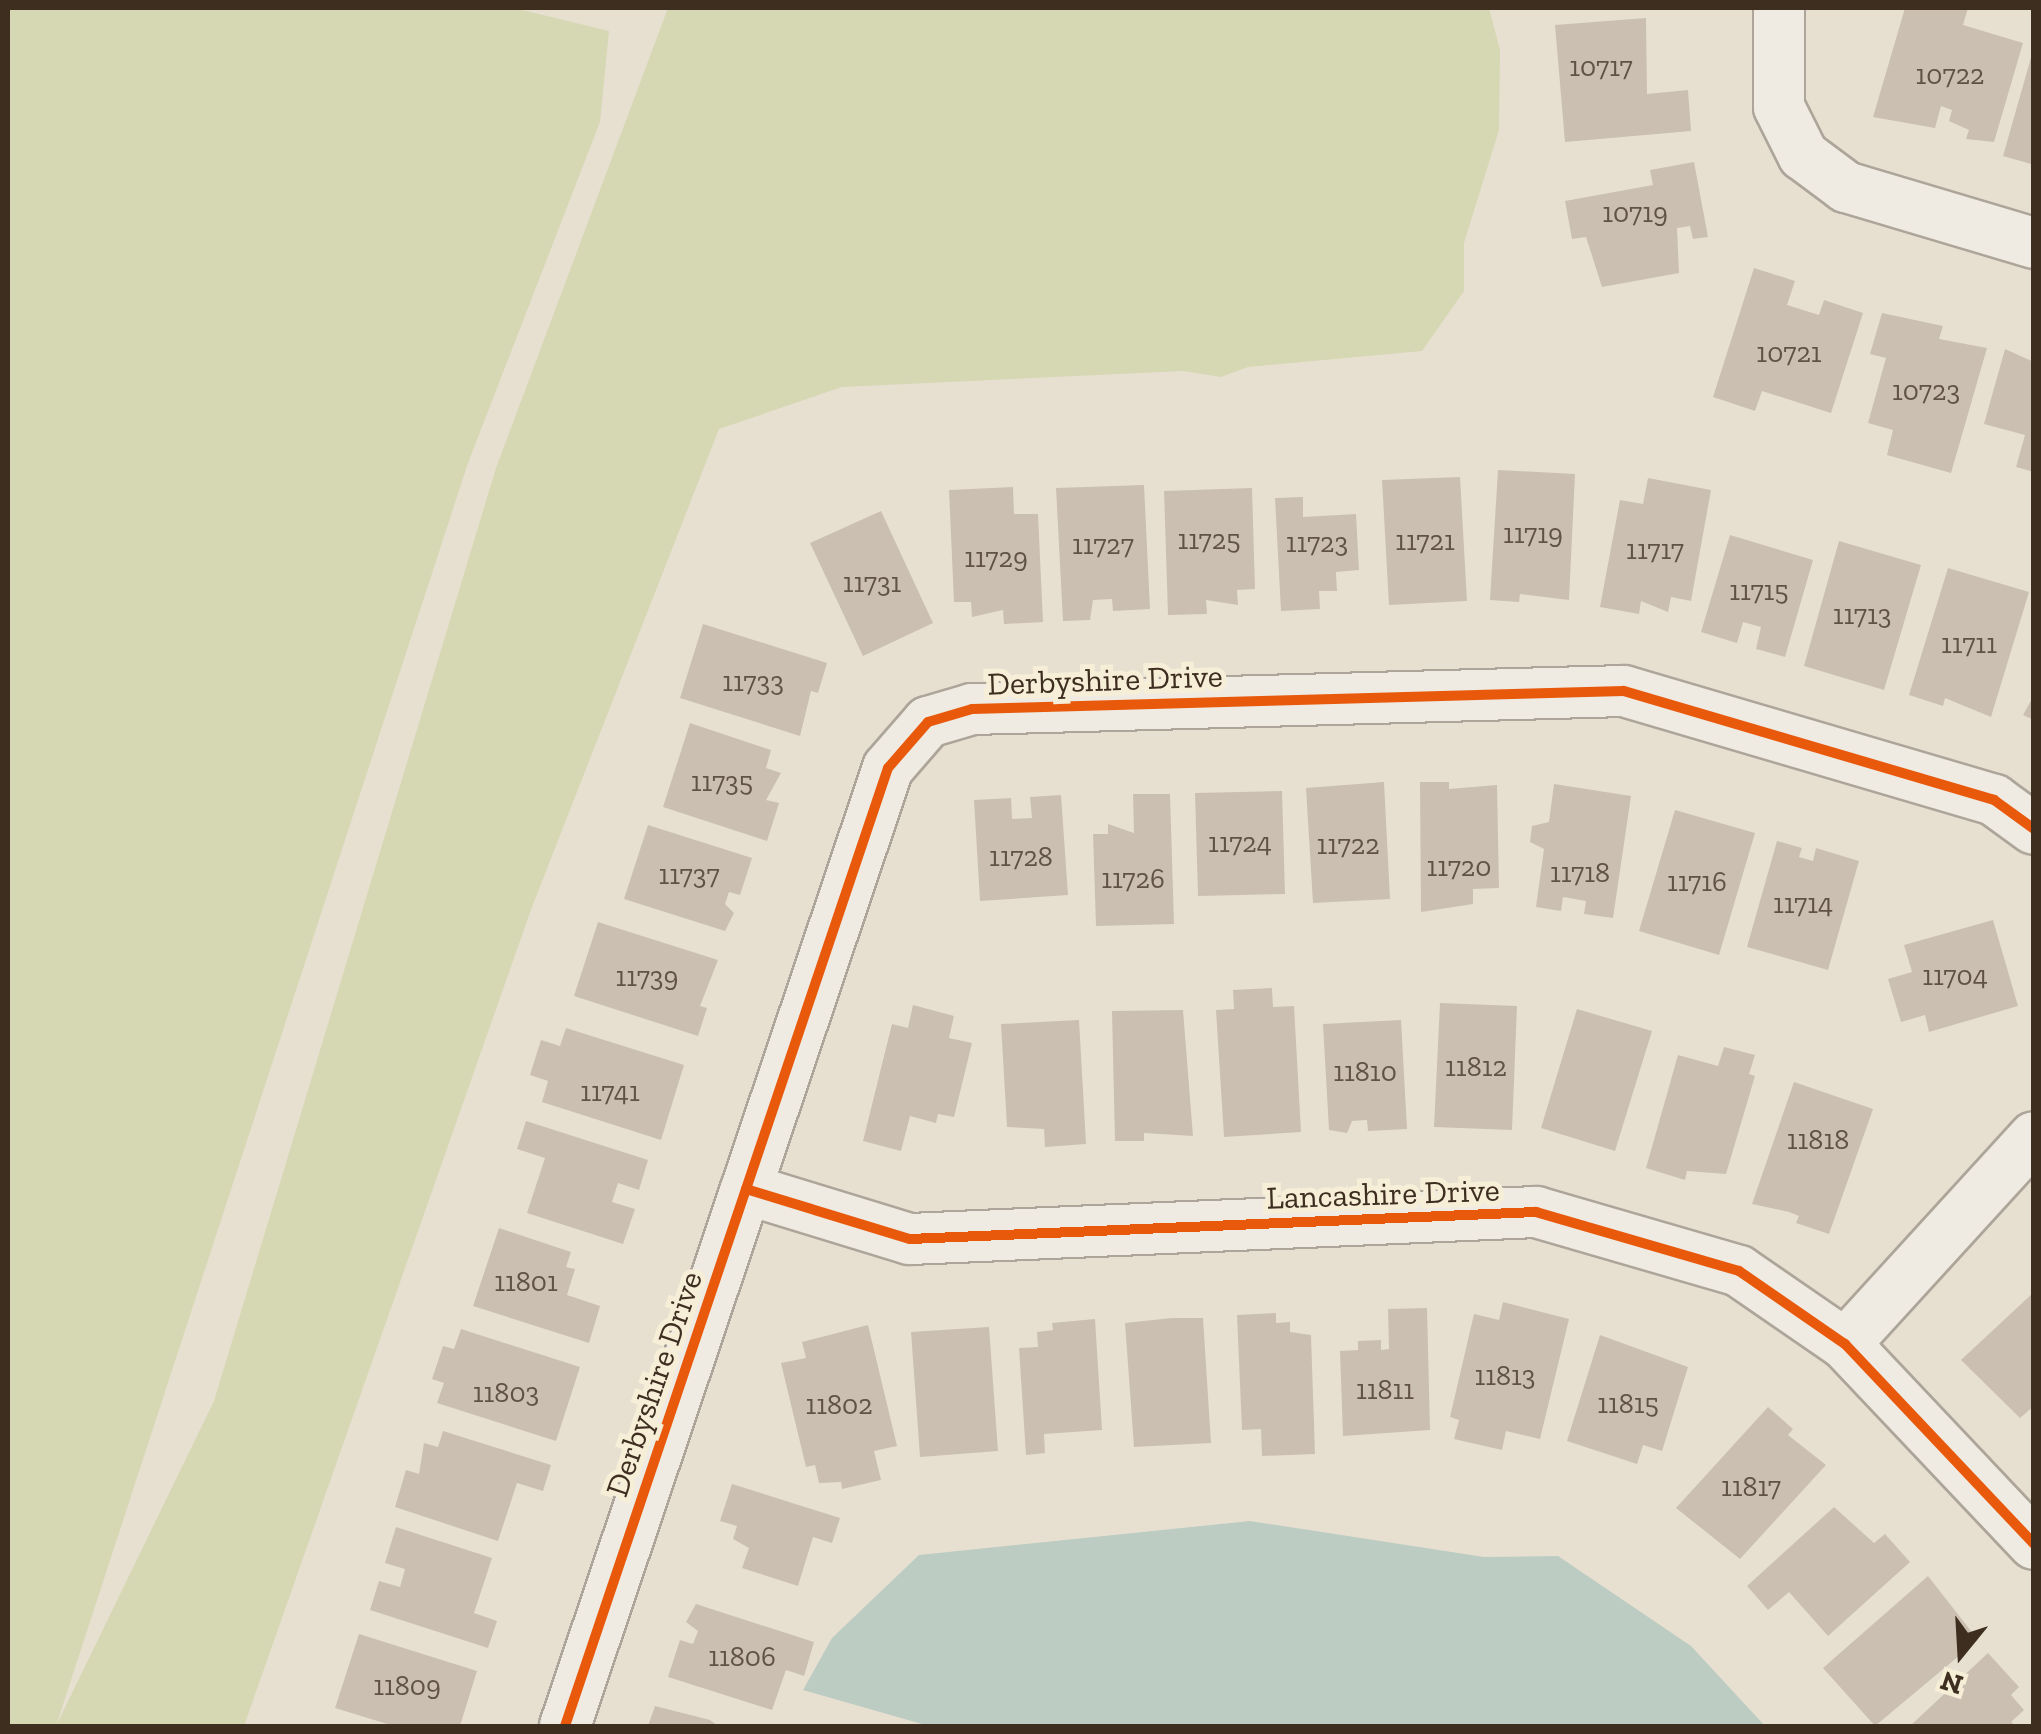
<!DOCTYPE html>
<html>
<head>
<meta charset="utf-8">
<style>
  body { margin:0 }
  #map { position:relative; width:2041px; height:1734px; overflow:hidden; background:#e7e0d1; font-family:"Zilla Slab",serif }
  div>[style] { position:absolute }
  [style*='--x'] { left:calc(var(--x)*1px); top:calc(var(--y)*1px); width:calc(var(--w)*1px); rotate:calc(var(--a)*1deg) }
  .green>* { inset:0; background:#d6d7b3 }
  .water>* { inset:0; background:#bcccc2 }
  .building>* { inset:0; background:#cbbfb2 }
  .roads { filter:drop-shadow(2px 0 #ada599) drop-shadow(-2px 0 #ada599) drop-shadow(0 2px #ada599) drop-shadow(0 -2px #ada599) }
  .minor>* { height:50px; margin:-25px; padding:0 25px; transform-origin:25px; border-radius:25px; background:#efebe3 }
  .cycleway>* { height:10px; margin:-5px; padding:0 5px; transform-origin:5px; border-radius:5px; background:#e8590c }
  span { translate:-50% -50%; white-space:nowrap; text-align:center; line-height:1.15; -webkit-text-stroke:10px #f7eed8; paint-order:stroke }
  .number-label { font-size:28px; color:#605244 }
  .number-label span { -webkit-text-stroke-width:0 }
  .street-label { font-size:32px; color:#3d2e20 }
  .frame { position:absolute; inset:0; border:10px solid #3d2e20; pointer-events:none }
  .north { position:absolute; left:1911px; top:1604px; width:100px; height:100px; -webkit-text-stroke:8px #f7eed8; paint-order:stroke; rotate:198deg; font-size:28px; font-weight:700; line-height:40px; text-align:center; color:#3d2e20 }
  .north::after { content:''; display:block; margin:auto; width:35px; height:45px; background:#3d2e20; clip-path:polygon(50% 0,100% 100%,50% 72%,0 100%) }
</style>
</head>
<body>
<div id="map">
  <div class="green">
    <div style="clip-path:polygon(8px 8px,514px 8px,609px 31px,600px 122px,468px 463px,56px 1726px,214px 1401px,496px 468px,668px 8px,1489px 8px,1500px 50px,1499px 130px,1464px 243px,1464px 291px,1422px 351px,1248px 367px,1221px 377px,1183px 371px,842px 387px,719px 429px,532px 907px,244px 1726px,8px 1726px)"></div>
  </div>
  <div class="water">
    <div style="clip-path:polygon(1250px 1521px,1484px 1557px,1558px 1556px,1691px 1646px,1765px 1726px,929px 1726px,803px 1690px,832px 1638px,919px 1555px)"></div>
  </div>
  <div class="building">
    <div style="clip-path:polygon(1905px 8px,1968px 8px,1963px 25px,2023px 43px,1994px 142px,1966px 139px,1969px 130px,1949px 121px,1952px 110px,1941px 106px,1935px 128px,1873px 117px)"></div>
    <div style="clip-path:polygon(1646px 18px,1647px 94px,1688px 90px,1691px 131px,1565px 142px,1555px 25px)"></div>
    <div style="clip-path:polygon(2032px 54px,2034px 161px,2031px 164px,2003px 156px)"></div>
    <div style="clip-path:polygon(1694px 162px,1708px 237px,1693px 239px,1690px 226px,1677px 228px,1679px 273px,1602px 287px,1586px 237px,1572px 239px,1565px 201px,1653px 185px,1650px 170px)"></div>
    <div style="clip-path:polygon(1754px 268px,1795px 281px,1787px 305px,1819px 315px,1824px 300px,1863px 313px,1831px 413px,1762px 391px,1755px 411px,1713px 397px)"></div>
    <div style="clip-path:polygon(1882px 313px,1943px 326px,1939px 339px,1987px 348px,1951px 473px,1887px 455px,1893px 430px,1868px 423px,1886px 358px,1870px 354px)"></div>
    <div style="clip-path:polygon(2005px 349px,2034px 362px,2034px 472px,2016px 467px,2025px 435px,1984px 424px)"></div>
    <div style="clip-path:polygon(1498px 470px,1575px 474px,1569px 600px,1520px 594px,1519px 602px,1490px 600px)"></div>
    <div style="clip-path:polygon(1460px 477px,1467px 601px,1389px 605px,1382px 480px)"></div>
    <div style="clip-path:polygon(1648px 478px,1711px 490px,1691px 601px,1671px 597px,1668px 612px,1641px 601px,1639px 614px,1600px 607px,1620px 500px,1643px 504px)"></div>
    <div style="clip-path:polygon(1144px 485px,1150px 609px,1113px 611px,1112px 599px,1093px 600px,1090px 620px,1063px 621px,1056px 488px)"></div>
    <div style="clip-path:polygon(1013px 487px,1014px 514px,1038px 514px,1043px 622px,1004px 624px,1003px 610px,972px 617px,971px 602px,954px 602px,949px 490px)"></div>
    <div style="clip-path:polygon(1252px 488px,1255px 589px,1237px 590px,1238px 605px,1206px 600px,1207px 614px,1168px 615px,1164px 491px)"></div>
    <div style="clip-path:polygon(1303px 497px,1303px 517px,1356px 514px,1359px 570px,1336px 572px,1337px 591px,1319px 591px,1320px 609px,1281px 611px,1275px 498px)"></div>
    <div style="clip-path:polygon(881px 511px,933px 623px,863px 656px,810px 543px)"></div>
    <div style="clip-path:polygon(1730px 535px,1813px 560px,1785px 657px,1756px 649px,1761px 627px,1743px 622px,1737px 643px,1701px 632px)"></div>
    <div style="clip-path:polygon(1839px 541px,1921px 565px,1884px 690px,1804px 666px)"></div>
    <div style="clip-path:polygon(1948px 568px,2029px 592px,1991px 717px,1945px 698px,1943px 706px,1909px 695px)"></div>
    <div style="clip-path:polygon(703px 624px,827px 663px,818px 693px,811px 691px,800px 736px,680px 698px)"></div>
    <div style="clip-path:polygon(2034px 695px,2034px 720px,2023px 715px)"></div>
    <div style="clip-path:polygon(690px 723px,771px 750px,766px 768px,781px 773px,766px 800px,779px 803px,767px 841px,663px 807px)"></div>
    <div style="clip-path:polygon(1384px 782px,1390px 899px,1313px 903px,1306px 788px)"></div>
    <div style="clip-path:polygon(1420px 782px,1449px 782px,1449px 789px,1497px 785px,1499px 888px,1473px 889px,1473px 904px,1421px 912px)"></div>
    <div style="clip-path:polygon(1554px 784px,1631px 796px,1613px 918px,1584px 914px,1586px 901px,1563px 897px,1561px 911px,1536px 907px,1544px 849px,1530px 842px,1532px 826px,1549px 822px)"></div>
    <div style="clip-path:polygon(1282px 791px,1285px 894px,1198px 896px,1195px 793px)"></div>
    <div style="clip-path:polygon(1133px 794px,1170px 794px,1174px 924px,1096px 926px,1093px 834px,1108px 834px,1108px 824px,1134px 833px)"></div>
    <div style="clip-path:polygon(1061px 795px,1068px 895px,980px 901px,974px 800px,1011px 798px,1012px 819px,1032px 818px,1030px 797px)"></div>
    <div style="clip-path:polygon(1675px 810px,1755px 833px,1719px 955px,1639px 931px)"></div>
    <div style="clip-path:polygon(648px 825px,752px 858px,740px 895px,729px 892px,725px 904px,734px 913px,725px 931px,624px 899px)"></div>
    <div style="clip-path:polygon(1777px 841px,1802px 848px,1799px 857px,1813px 861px,1816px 848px,1859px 861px,1828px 970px,1747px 947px)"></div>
    <div style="clip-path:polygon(1993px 920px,2018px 1006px,1929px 1032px,1925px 1015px,1901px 1022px,1888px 979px,1912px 972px,1904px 945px)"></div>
    <div style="clip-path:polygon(598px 922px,718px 960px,700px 1006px,707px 1008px,698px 1036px,574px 996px)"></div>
    <div style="clip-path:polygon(1272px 988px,1273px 1007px,1294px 1006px,1301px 1132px,1224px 1137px,1216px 1010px,1234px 1009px,1233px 990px)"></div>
    <div style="clip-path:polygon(1440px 1003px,1517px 1006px,1512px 1130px,1434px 1127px)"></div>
    <div style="clip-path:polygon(913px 1005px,954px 1016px,949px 1038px,972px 1043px,954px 1117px,938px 1114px,936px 1123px,910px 1116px,901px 1151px,863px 1141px,892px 1024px,908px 1028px)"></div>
    <div style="clip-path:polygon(1577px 1009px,1652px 1031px,1615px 1151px,1541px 1128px)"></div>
    <div style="clip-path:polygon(1183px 1010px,1193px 1136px,1144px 1133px,1144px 1141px,1115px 1141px,1112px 1011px)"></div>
    <div style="clip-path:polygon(1079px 1020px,1086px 1144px,1045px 1147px,1044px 1129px,1007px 1127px,1001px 1024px)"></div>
    <div style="clip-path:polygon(1401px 1020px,1407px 1129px,1368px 1131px,1367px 1120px,1352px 1121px,1347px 1133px,1329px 1130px,1323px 1024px)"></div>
    <div style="clip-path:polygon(566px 1028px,684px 1065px,661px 1140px,542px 1102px,548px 1081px,530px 1075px,541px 1040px,560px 1046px)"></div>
    <div style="clip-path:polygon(1724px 1047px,1755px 1055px,1749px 1074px,1755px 1076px,1726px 1174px,1687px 1171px,1685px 1180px,1646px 1168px,1678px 1055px,1718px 1066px)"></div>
    <div style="clip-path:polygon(1794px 1082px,1873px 1109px,1829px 1234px,1796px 1223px,1799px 1216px,1789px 1212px,1752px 1204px)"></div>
    <div style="clip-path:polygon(526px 1121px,648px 1160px,639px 1190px,618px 1183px,612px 1202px,635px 1209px,623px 1244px,527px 1213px,545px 1158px,517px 1149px)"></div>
    <div style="clip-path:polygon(499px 1228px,571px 1252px,566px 1267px,575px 1269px,567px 1295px,600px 1306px,589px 1343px,473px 1306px)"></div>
    <div style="clip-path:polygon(2034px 1292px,2034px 1406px,2020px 1418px,1961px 1360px)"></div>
    <div style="clip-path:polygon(1503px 1302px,1569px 1319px,1540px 1439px,1506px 1431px,1502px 1450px,1454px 1439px,1459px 1420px,1450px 1417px,1474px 1314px,1499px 1320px)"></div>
    <div style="clip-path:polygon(1427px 1308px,1430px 1430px,1343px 1436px,1340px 1351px,1358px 1350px,1358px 1341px,1381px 1340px,1381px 1350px,1389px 1349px,1388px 1309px)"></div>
    <div style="clip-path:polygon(1276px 1313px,1276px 1323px,1290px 1322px,1290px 1332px,1311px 1335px,1315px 1454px,1262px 1456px,1261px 1429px,1242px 1430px,1237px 1315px)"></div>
    <div style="clip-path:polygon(1172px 1318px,1203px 1318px,1211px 1443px,1134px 1447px,1125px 1323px)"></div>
    <div style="clip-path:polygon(1095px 1319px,1102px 1430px,1044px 1434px,1045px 1453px,1026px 1455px,1019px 1348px,1038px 1347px,1037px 1332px,1053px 1330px,1052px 1323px)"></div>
    <div style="clip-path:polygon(868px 1325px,897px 1446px,874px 1451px,881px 1480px,842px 1489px,841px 1482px,819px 1483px,815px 1465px,806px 1467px,781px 1363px,806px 1358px,802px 1342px)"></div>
    <div style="clip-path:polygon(989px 1327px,998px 1451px,920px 1457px,911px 1332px)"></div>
    <div style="clip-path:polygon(461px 1329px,580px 1367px,556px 1441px,437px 1403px,444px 1383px,432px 1379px,443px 1346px,454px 1349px)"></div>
    <div style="clip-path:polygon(1600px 1335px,1688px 1367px,1662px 1451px,1643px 1445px,1637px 1464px,1567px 1441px)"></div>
    <div style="clip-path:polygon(1768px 1407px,1793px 1429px,1788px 1435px,1826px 1465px,1740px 1559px,1676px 1508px)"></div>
    <div style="clip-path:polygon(443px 1431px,551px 1465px,543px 1491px,517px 1483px,498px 1541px,395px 1507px,406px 1470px,419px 1474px,424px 1443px,438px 1447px)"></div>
    <div style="clip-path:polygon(732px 1484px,840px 1518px,832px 1543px,813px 1537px,798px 1586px,742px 1568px,749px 1548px,733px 1539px,737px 1526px,720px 1521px)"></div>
    <div style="clip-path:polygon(1834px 1507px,1874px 1543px,1885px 1534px,1910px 1562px,1828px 1636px,1789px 1592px,1768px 1610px,1747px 1586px)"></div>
    <div style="clip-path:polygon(396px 1527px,492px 1558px,474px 1613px,497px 1621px,488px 1648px,370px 1610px,379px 1581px,400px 1587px,405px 1569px,385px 1563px)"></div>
    <div style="clip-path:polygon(1928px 1576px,1978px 1640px,1875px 1726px,1823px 1668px)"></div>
    <div style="clip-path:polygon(696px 1604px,814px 1642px,804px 1676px,786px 1670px,772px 1710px,668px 1677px,680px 1640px,693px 1644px,698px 1631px,686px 1622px)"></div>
    <div style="clip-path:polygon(359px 1634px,477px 1671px,460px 1726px,394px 1726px,335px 1708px)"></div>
    <div style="clip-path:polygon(1988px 1653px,2019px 1687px,2011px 1695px,2024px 1710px,2011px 1722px,2016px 1726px,1910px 1726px)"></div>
    <div style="clip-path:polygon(655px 1706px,710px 1720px,718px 1726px,648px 1726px)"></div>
  </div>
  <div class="roads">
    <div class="minor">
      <div style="--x:1779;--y:8;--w:99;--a:90"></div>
      <div style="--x:1779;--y:107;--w:54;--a:63.4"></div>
      <div style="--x:1803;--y:155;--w:54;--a:36.7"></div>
      <div style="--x:1846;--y:187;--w:196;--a:16.6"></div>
      <div style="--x:746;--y:1189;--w:171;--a:17"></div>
      <div style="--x:910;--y:1239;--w:627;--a:-2.47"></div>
      <div style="--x:1536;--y:1212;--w:211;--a:16.2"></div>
      <div style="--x:1739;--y:1271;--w:129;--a:34.6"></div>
      <div style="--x:1845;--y:1344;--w:275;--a:46.6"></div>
      <div style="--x:1845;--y:1344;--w:280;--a:-47.6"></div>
      <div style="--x:565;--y:1726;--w:1011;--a:-71.37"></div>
      <div style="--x:888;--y:768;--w:61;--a:-49"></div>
      <div style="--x:928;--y:722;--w:46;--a:-16.5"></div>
      <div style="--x:972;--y:709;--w:652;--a:-1.58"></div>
      <div style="--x:1624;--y:691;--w:386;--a:16.4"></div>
      <div style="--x:1994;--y:800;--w:49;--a:35.9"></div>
    </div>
  </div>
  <div class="cycleway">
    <div style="--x:746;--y:1189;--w:171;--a:17"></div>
    <div style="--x:910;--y:1239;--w:627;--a:-2.47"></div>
    <div style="--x:1536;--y:1212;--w:211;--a:16.2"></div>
    <div style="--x:1739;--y:1271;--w:129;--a:34.6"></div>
    <div style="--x:1845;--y:1344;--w:275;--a:46.6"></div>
    <div style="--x:565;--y:1726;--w:1011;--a:-71.37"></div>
    <div style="--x:888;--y:768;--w:61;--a:-49"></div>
    <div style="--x:928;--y:722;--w:46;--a:-16.5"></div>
    <div style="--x:972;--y:709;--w:652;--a:-1.58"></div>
    <div style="--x:1624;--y:691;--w:386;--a:16.4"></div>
    <div style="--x:1994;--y:800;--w:49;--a:35.9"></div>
  </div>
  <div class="number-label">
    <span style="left:1601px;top:67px">10717</span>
    <span style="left:1950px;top:75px">10722</span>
    <span style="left:1635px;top:213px">10719</span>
    <span style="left:1789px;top:353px">10721</span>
    <span style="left:1926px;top:391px">10723</span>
    <span style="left:1533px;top:534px">11719</span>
    <span style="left:1209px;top:540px">11725</span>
    <span style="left:1425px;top:541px">11721</span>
    <span style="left:1317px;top:543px">11723</span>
    <span style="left:1103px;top:545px">11727</span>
    <span style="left:1655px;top:550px">11717</span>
    <span style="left:996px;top:558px">11729</span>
    <span style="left:872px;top:583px">11731</span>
    <span style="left:1759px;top:591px">11715</span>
    <span style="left:1862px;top:615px">11713</span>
    <span style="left:1969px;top:644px">11711</span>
    <span style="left:753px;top:682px">11733</span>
    <span style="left:722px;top:782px">11735</span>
    <span style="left:1240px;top:843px">11724</span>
    <span style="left:1348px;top:845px">11722</span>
    <span style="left:1021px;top:857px">11728</span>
    <span style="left:1459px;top:867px">11720</span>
    <span style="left:1580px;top:873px">11718</span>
    <span style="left:689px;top:875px">11737</span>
    <span style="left:1133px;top:879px">11726</span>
    <span style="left:1697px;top:882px">11716</span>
    <span style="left:1803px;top:904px">11714</span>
    <span style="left:1955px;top:976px">11704</span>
    <span style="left:647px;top:977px">11739</span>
    <span style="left:1476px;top:1067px">11812</span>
    <span style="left:1365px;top:1072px">11810</span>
    <span style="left:610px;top:1092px">11741</span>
    <span style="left:1818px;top:1140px">11818</span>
    <span style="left:526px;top:1282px">11801</span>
    <span style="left:1505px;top:1376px">11813</span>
    <span style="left:1385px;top:1390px">11811</span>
    <span style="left:506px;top:1393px">11803</span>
    <span style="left:1628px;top:1404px">11815</span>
    <span style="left:839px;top:1405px">11802</span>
    <span style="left:1751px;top:1487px">11817</span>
    <span style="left:742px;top:1657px">11806</span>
    <span style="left:407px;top:1686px">11809</span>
  </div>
  <div class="street-label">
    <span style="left:1105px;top:680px;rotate:-2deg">Derbyshire Drive</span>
    <span style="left:1383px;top:1194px;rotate:-2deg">Lancashire Drive</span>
    <span style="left:654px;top:1384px;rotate:-71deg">Derbyshire Drive</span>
  </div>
  <div class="frame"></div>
  <div class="north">N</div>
</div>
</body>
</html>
